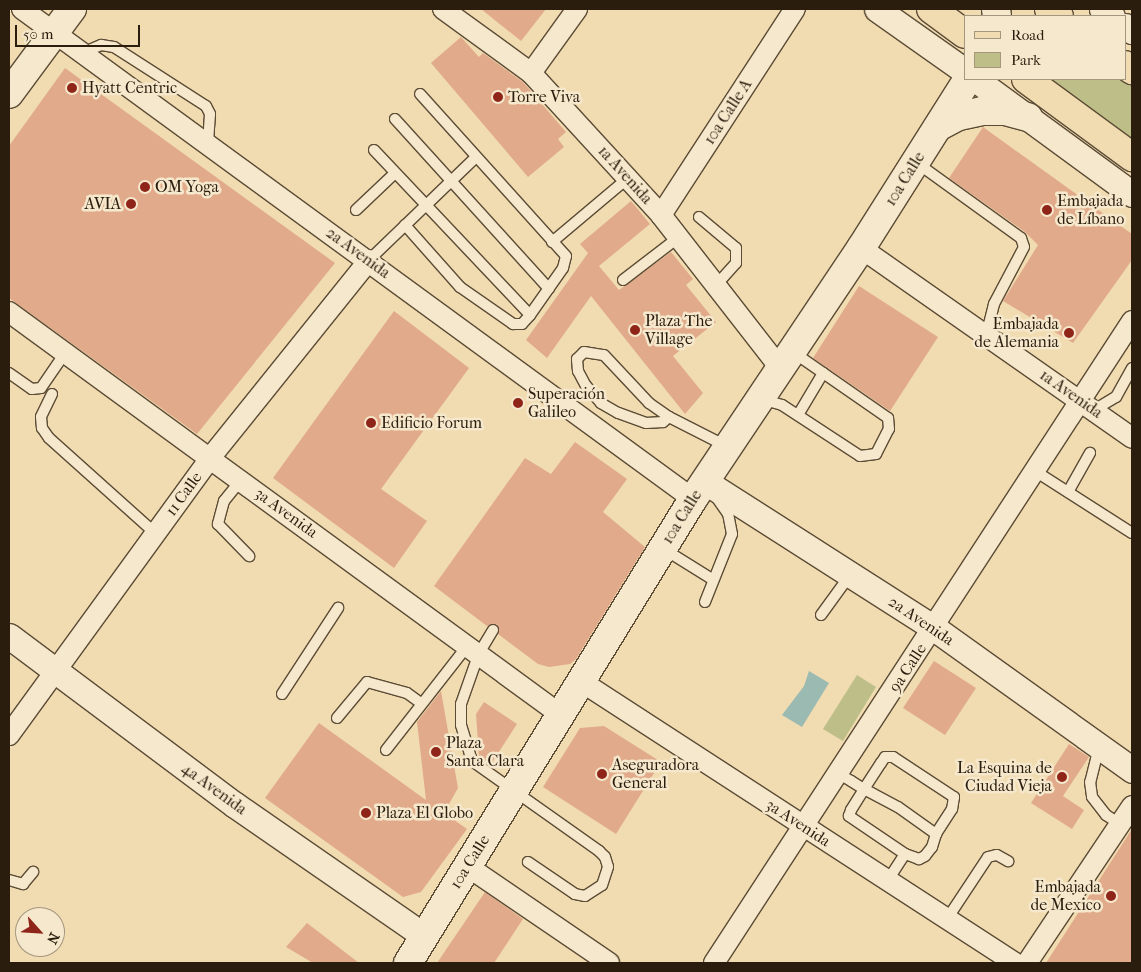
<!DOCTYPE html>
<html>
<head>
<meta charset="utf-8">
<style>
  body { margin:0 }
  #map { position:relative; width:1141px; height:972px; overflow:hidden; background:#f1dbb0; font-family:"IM FELL French Canon",serif }
  div>[style] { position:absolute }
  [style*='--x'] { left:calc(var(--x)*1px); top:calc(var(--y)*1px); width:calc(var(--w)*1px); rotate:calc(var(--a)*1deg) }
  .green>* { inset:0; background:#bebf88 }
  .water>* { inset:0; background:#9bbab1 }
  .building>* { inset:0; background:#e1ab8b }
  .roads { filter:drop-shadow(1px 0 #5c4c36) drop-shadow(-1px 0 #5c4c36) drop-shadow(0 1px #5c4c36) drop-shadow(0 -1px #5c4c36) }
  .service>* { height:10px; margin:-5px; padding:0 5px; transform-origin:5px; border-radius:5px; background:#f6e8cc }
  .minor>* { height:20px; margin:-10px; padding:0 10px; transform-origin:10px; border-radius:10px; background:#f6e8cc }
  .tertiary>* { height:25px; margin:-12.5px; padding:0 12.5px; transform-origin:12.5px; border-radius:12.5px; background:#f6e8cc }
  .secondary>* { height:28px; margin:-14px; padding:0 14px; transform-origin:14px; border-radius:14px; background:#f6e8cc }
  .primary>* { height:28px; margin:-14px; padding:0 14px; transform-origin:14px; border-radius:14px; background:#f1dbb0 }
  .dots>* { width:14px; height:14px; translate:-50% -50%; box-sizing:border-box; border:2px solid #f6e8cc; border-radius:50% }
  span { translate:-50% -50%; white-space:nowrap; text-align:center; line-height:1.15; -webkit-text-stroke:5px #f6e8cc; paint-order:stroke }
  .poi-label { font-size:16px; color:#2a1d0e }
  .left { translate:0 -50%; text-align:left }
  .right { translate:-100% -50%; text-align:right }
  .street-label { font-size:16px; color:#2a1d0e }
  .frame { position:absolute; inset:0; border:10px solid #2a1d0e; pointer-events:none }
  .legend { position:absolute; left:964px; top:15px; width:162px; height:65px; box-sizing:border-box; background:#f6e8cc; border:1px solid #a49780; margin:0; padding:6px 9px; list-style:none; font-size:15px; color:#2a1d0e }
  .legend li { display:flex; align-items:center; gap:10px; height:25px }
  .legend b { width:25px; border:1px solid #a49780 }
  .north { position:absolute; left:15px; top:907px; width:50px; height:50px; box-sizing:border-box; background:#f6e8cc; border:1px solid #a49780; border-radius:50%; rotate:116deg; font-size:14px; font-weight:700; line-height:20px; text-align:center; color:#2a1d0e }
  .north::after { content:''; display:block; margin:auto; width:18px; height:22px; background:#8f2418; clip-path:polygon(50% 0,100% 100%,50% 72%,0 100%) }
  .scale { position:absolute; left:15px; top:25px; width:125px; height:22px; box-sizing:border-box; border:2px solid #2a1d0e; border-top:0; padding-left:6px; font-size:15px; line-height:18px; white-space:nowrap; color:#2a1d0e; -webkit-text-stroke:4px #f6e8cc; paint-order:stroke }
</style>
</head>
<body>
<div id="map">
  <div class="green">
    <div style="clip-path:polygon(1125px 51px,1132px 57px,1132px 142px,1045px 79px,1125px 79px)"></div>
    <div style="clip-path:polygon(857px 675px,876px 687px,843px 741px,823px 729px)"></div>
  </div>
  <div class="water">
    <div style="clip-path:polygon(809px 671px,829px 683px,802px 727px,782px 715px,804px 686px)"></div>
  </div>
  <div class="building">
    <div style="clip-path:polygon(481px 9px,546px 9px,521px 41px)"></div>
    <div style="clip-path:polygon(461px 37px,479px 57px,483px 53px,523px 82px,566px 132px,558px 139px,564px 147px,528px 177px,431px 63px)"></div>
    <div style="clip-path:polygon(65px 68px,335px 263px,197px 434px,9px 298px,9px 146px)"></div>
    <div style="clip-path:polygon(983px 127px,1132px 234px,1132px 260px,1073px 343px,1003px 301px,1038px 245px,1025px 232px,949px 178px)"></div>
    <div style="clip-path:polygon(631px 201px,650px 224px,599px 266px,619px 290px,671px 252px,693px 279px,686px 285px,716px 322px,673px 356px,703px 393px,685px 414px,591px 296px,547px 358px,526px 340px,588px 253px,580px 244px)"></div>
    <div style="clip-path:polygon(859px 286px,938px 337px,890px 411px,813px 358px)"></div>
    <div style="clip-path:polygon(394px 311px,469px 368px,381px 489px,427px 521px,394px 568px,273px 478px)"></div>
    <div style="clip-path:polygon(575px 442px,627px 479px,603px 512px,645px 547px,576px 659px,570px 664px,549px 667px,538px 664px,498px 634px,497px 624px,487px 626px,434px 586px,525px 458px,551px 474px)"></div>
    <div style="clip-path:polygon(934px 661px,976px 688px,945px 735px,903px 708px)"></div>
    <div style="clip-path:polygon(441px 691px,458px 788px,444px 813px,467px 829px,421px 892px,403px 897px,265px 798px,319px 723px,426px 800px,417px 722px)"></div>
    <div style="clip-path:polygon(484px 702px,517px 724px,491px 764px,479px 756px,476px 714px)"></div>
    <div style="clip-path:polygon(604px 726px,661px 762px,616px 834px,543px 787px,580px 728px)"></div>
    <div style="clip-path:polygon(1069px 744px,1089px 757px,1063px 796px,1084px 810px,1072px 829px,1031px 803px)"></div>
    <div style="clip-path:polygon(1132px 829px,1132px 963px,1046px 963px)"></div>
    <div style="clip-path:polygon(485px 892px,523px 919px,494px 963px,437px 963px)"></div>
    <div style="clip-path:polygon(307px 923px,359px 963px,313px 963px,286px 947px)"></div>
  </div>
  <div class="roads">
    <div class="service">
      <div style="--x:82;--y:53;--w:21;--a:-23"></div>
      <div style="--x:101;--y:45;--w:13;--a:9"></div>
      <div style="--x:114;--y:47;--w:109;--a:32.7"></div>
      <div style="--x:206;--y:106;--w:9;--a:63"></div>
      <div style="--x:210;--y:114;--w:30;--a:94"></div>
      <div style="--x:395;--y:119;--w:229;--a:47.8"></div>
      <div style="--x:374;--y:150;--w:227;--a:46.6"></div>
      <div style="--x:530;--y:315;--w:57;--a:-54.9"></div>
      <div style="--x:563;--y:268;--w:12;--a:-76"></div>
      <div style="--x:566;--y:256;--w:218;--a:-132"></div>
      <div style="--x:917;--y:163;--w:128;--a:35.8"></div>
      <div style="--x:1021;--y:238;--w:9;--a:72"></div>
      <div style="--x:1024;--y:247;--w:64;--a:117.8"></div>
      <div style="--x:994;--y:304;--w:21;--a:104"></div>
      <div style="--x:989;--y:324;--w:15;--a:74"></div>
      <div style="--x:356;--y:210;--w:54;--a:-43.5"></div>
      <div style="--x:699;--y:217;--w:48;--a:40"></div>
      <div style="--x:736;--y:248;--w:15;--a:90"></div>
      <div style="--x:736;--y:263;--w:28;--a:132"></div>
      <div style="--x:405;--y:225;--w:83;--a:48.4"></div>
      <div style="--x:460;--y:287;--w:65;--a:34.9"></div>
      <div style="--x:513;--y:324;--w:9;--a:0"></div>
      <div style="--x:522;--y:324;--w:12;--a:-48"></div>
      <div style="--x:552;--y:242;--w:99;--a:-40.1"></div>
      <div style="--x:369;--y:260;--w:147;--a:-43.9"></div>
      <div style="--x:623;--y:280;--w:71;--a:-37.5"></div>
      <div style="--x:9;--y:373;--w:28;--a:35"></div>
      <div style="--x:32;--y:389;--w:9;--a:-6"></div>
      <div style="--x:41;--y:388;--w:42;--a:-55.6"></div>
      <div style="--x:52;--y:394;--w:25;--a:116"></div>
      <div style="--x:41;--y:417;--w:11;--a:85"></div>
      <div style="--x:42;--y:428;--w:12;--a:55"></div>
      <div style="--x:49;--y:438;--w:142;--a:41.9"></div>
      <div style="--x:761;--y:399;--w:22;--a:16"></div>
      <div style="--x:782;--y:405;--w:93;--a:33.2"></div>
      <div style="--x:860;--y:456;--w:16;--a:-7"></div>
      <div style="--x:876;--y:454;--w:28;--a:-63"></div>
      <div style="--x:889;--y:429;--w:11;--a:-95"></div>
      <div style="--x:888;--y:418;--w:116;--a:-145.2"></div>
      <div style="--x:1094;--y:410;--w:26;--a:-31"></div>
      <div style="--x:1116;--y:397;--w:33;--a:-61"></div>
      <div style="--x:798;--y:415;--w:49;--a:-59.2"></div>
      <div style="--x:669;--y:417;--w:8;--a:140"></div>
      <div style="--x:663;--y:422;--w:17;--a:177"></div>
      <div style="--x:646;--y:423;--w:30;--a:-160"></div>
      <div style="--x:618;--y:413;--w:20;--a:-150"></div>
      <div style="--x:601;--y:403;--w:23;--a:-131"></div>
      <div style="--x:586;--y:386;--w:17;--a:-118"></div>
      <div style="--x:578;--y:371;--w:12;--a:-95"></div>
      <div style="--x:577;--y:359;--w:10;--a:-45"></div>
      <div style="--x:584;--y:352;--w:20;--a:9"></div>
      <div style="--x:604;--y:355;--w:66;--a:46.8"></div>
      <div style="--x:649;--y:403;--w:24;--a:35"></div>
      <div style="--x:669;--y:417;--w:64;--a:27"></div>
      <div style="--x:1035;--y:471;--w:115;--a:32.6"></div>
      <div style="--x:241;--y:480;--w:27;--a:129"></div>
      <div style="--x:224;--y:501;--w:24;--a:105"></div>
      <div style="--x:218;--y:524;--w:45;--a:45.9"></div>
      <div style="--x:1068;--y:492;--w:45;--a:-60.6"></div>
      <div style="--x:675;--y:556;--w:44;--a:31.9"></div>
      <div style="--x:705;--y:602;--w:73;--a:-68.3"></div>
      <div style="--x:732;--y:534;--w:20;--a:-101"></div>
      <div style="--x:728;--y:514;--w:19;--a:-125"></div>
      <div style="--x:821;--y:615;--w:49;--a:-54.1"></div>
      <div style="--x:493;--y:630;--w:27;--a:121"></div>
      <div style="--x:479;--y:653;--w:54;--a:109.4"></div>
      <div style="--x:461;--y:704;--w:21;--a:90"></div>
      <div style="--x:461;--y:725;--w:38;--a:73"></div>
      <div style="--x:472;--y:761;--w:156;--a:35.3"></div>
      <div style="--x:599;--y:851;--w:8;--a:45"></div>
      <div style="--x:605;--y:857;--w:10;--a:73"></div>
      <div style="--x:608;--y:867;--w:19;--a:108"></div>
      <div style="--x:602;--y:885;--w:20;--a:147"></div>
      <div style="--x:585;--y:896;--w:10;--a:-169"></div>
      <div style="--x:575;--y:894;--w:57;--a:-145.8"></div>
      <div style="--x:282;--y:694;--w:103;--a:-56.9"></div>
      <div style="--x:337;--y:718;--w:47;--a:-50.2"></div>
      <div style="--x:367;--y:682;--w:41;--a:15.4"></div>
      <div style="--x:407;--y:693;--w:17;--a:36"></div>
      <div style="--x:1099;--y:747;--w:36;--a:104"></div>
      <div style="--x:1090;--y:782;--w:15;--a:82"></div>
      <div style="--x:1092;--y:797;--w:23;--a:52"></div>
      <div style="--x:1106;--y:815;--w:17;--a:33"></div>
      <div style="--x:386;--y:750;--w:133;--a:-52"></div>
      <div style="--x:839;--y:774;--w:14;--a:30"></div>
      <div style="--x:851;--y:781;--w:15;--a:32"></div>
      <div style="--x:864;--y:789;--w:38;--a:28"></div>
      <div style="--x:898;--y:807;--w:47;--a:35.4"></div>
      <div style="--x:936;--y:834;--w:14;--a:107"></div>
      <div style="--x:932;--y:847;--w:11;--a:128"></div>
      <div style="--x:925;--y:856;--w:7;--a:153"></div>
      <div style="--x:919;--y:859;--w:15;--a:-160"></div>
      <div style="--x:905;--y:854;--w:68;--a:-145.8"></div>
      <div style="--x:849;--y:816;--w:6;--a:-72"></div>
      <div style="--x:851;--y:810;--w:25;--a:-58"></div>
      <div style="--x:864;--y:789;--w:31;--a:-57"></div>
      <div style="--x:881;--y:763;--w:7;--a:-56"></div>
      <div style="--x:885;--y:757;--w:8;--a:0"></div>
      <div style="--x:893;--y:757;--w:73;--a:33.3"></div>
      <div style="--x:954;--y:797;--w:12;--a:99"></div>
      <div style="--x:952;--y:809;--w:30;--a:123"></div>
      <div style="--x:9;--y:880;--w:15;--a:16"></div>
      <div style="--x:23;--y:884;--w:16;--a:-50"></div>
      <div style="--x:888;--y:880;--w:31;--a:-57"></div>
      <div style="--x:947;--y:919;--w:74;--a:-56.5"></div>
      <div style="--x:988;--y:857;--w:9;--a:-13"></div>
      <div style="--x:997;--y:855;--w:13;--a:29"></div>
    </div>
    <div class="minor">
      <div style="--x:22;--y:9;--w:831;--a:36.14"></div>
      <div style="--x:443;--y:9;--w:109;--a:36"></div>
      <div style="--x:531;--y:73;--w:193;--a:47.5"></div>
      <div style="--x:661;--y:215;--w:194;--a:52.1"></div>
      <div style="--x:531;--y:73;--w:79;--a:-54.3"></div>
      <div style="--x:661;--y:215;--w:246;--a:-57"></div>
      <div style="--x:861;--y:248;--w:331;--a:35"></div>
      <div style="--x:9;--y:312;--w:683;--a:36.13"></div>
      <div style="--x:582;--y:682;--w:516;--a:32.98"></div>
      <div style="--x:9;--y:735;--w:342;--a:-54"></div>
      <div style="--x:210;--y:458;--w:254;--a:-51.2"></div>
      <div style="--x:467;--y:866;--w:172;--a:34.3"></div>
      <div style="--x:714;--y:963;--w:766;--a:-56.93"></div>
      <div style="--x:1027;--y:963;--w:189;--a:-56.2"></div>
    </div>
    <div class="tertiary">
      <div style="--x:877;--y:9;--w:108;--a:35.2"></div>
      <div style="--x:1102;--y:9;--w:12;--a:35"></div>
      <div style="--x:1125;--y:26;--w:9;--a:36"></div>
      <div style="--x:975;--y:79;--w:195;--a:36.2"></div>
      <div style="--x:704;--y:481;--w:273;--a:32.6"></div>
      <div style="--x:934;--y:628;--w:244;--a:35.6"></div>
      <div style="--x:9;--y:636;--w:282;--a:36.8"></div>
      <div style="--x:235;--y:805;--w:230;--a:34.7"></div>
    </div>
    <div class="secondary">
      <div style="--x:996;--y:9;--w:7;--a:82"></div>
      <div style="--x:9;--y:94;--w:106;--a:-53.5"></div>
      <div style="--x:938;--y:127;--w:24;--a:-28"></div>
      <div style="--x:959;--y:116;--w:24;--a:-12"></div>
      <div style="--x:982;--y:111;--w:23;--a:0"></div>
      <div style="--x:1005;--y:111;--w:24;--a:15"></div>
      <div style="--x:408;--y:963;--w:545;--a:-58.44"></div>
      <div style="--x:693;--y:499;--w:302;--a:-56.2"></div>
      <div style="--x:861;--y:248;--w:200;--a:-57.7"></div>
    </div>
    <div class="primary">
      <div style="--x:931;--y:9;--w:42;--a:36.3"></div>
      <div style="--x:1049;--y:9;--w:12;--a:35"></div>
      <div style="--x:1125;--y:65;--w:9;--a:36"></div>
      <div style="--x:1026;--y:79;--w:132;--a:36.3"></div>
    </div>
  </div>
  <div class="dots">
    <div style="left:72px;top:88px;background:#8f2418"></div>
    <div style="left:498px;top:97px;background:#8f2418"></div>
    <div style="left:145px;top:187px;background:#8f2418"></div>
    <div style="left:131px;top:204px;background:#8f2418"></div>
    <div style="left:1047px;top:210px;background:#8f2418"></div>
    <div style="left:635px;top:330px;background:#8f2418"></div>
    <div style="left:1069px;top:333px;background:#8f2418"></div>
    <div style="left:518px;top:403px;background:#8f2418"></div>
    <div style="left:371px;top:423px;background:#8f2418"></div>
    <div style="left:436px;top:752px;background:#8f2418"></div>
    <div style="left:602px;top:774px;background:#8f2418"></div>
    <div style="left:1062px;top:777px;background:#8f2418"></div>
    <div style="left:366px;top:813px;background:#8f2418"></div>
    <div style="left:1111px;top:896px;background:#8f2418"></div>
  </div>
  <div class="poi-label">
    <span class="left" style="left:82px;top:88px">Hyatt Centric</span>
    <span class="left" style="left:508px;top:97px">Torre Viva</span>
    <span class="left" style="left:155px;top:187px">OM Yoga</span>
    <span class="left" style="left:1057px;top:210px">Embajada<br>de Líbano</span>
    <span class="right" style="left:121px;top:204px">AVIA</span>
    <span class="left" style="left:645px;top:330px">Plaza The<br>Village</span>
    <span class="right" style="left:1059px;top:333px">Embajada<br>de Alemania</span>
    <span class="left" style="left:528px;top:403px">Superación<br>Galileo</span>
    <span class="left" style="left:381px;top:423px">Edificio Forum</span>
    <span class="left" style="left:446px;top:752px">Plaza<br>Santa Clara</span>
    <span class="left" style="left:612px;top:774px">Aseguradora<br>General</span>
    <span class="right" style="left:1052px;top:777px">La Esquina de<br>Ciudad Vieja</span>
    <span class="left" style="left:376px;top:813px">Plaza El Globo</span>
    <span class="right" style="left:1101px;top:896px">Embajada<br>de Mexico</span>
  </div>
  <div class="street-label">
    <span style="left:728px;top:112px;rotate:-57deg">10a Calle A</span>
    <span style="left:625px;top:175px;rotate:48deg">1a Avenida</span>
    <span style="left:905px;top:179px;rotate:-58deg">10a Calle</span>
    <span style="left:358px;top:253px;rotate:36deg">2a Avenida</span>
    <span style="left:1071px;top:394px;rotate:35deg">1a Avenida</span>
    <span style="left:184px;top:494px;rotate:-54deg">11 Calle</span>
    <span style="left:286px;top:513px;rotate:36deg">3a Avenida</span>
    <span style="left:682px;top:517px;rotate:-58deg">10a Calle</span>
    <span style="left:921px;top:621px;rotate:34deg">2a Avenida</span>
    <span style="left:908px;top:668px;rotate:-57deg">9a Calle</span>
    <span style="left:214px;top:789px;rotate:36deg">4a Avenida</span>
    <span style="left:798px;top:823px;rotate:33deg">3a Avenida</span>
    <span style="left:470px;top:862px;rotate:-58deg">10a Calle</span>
  </div>
  <div class="frame"></div>
  <ul class="legend">
  <li><b style="height:6px;background:#f1dbb0"></b>Road</li>
  <li><b style="height:14px;background:#bebf88"></b>Park</li>
  </ul>
  <div class="north">N</div>
  <div class="scale">50 m</div>
</div>
</body>
</html>
